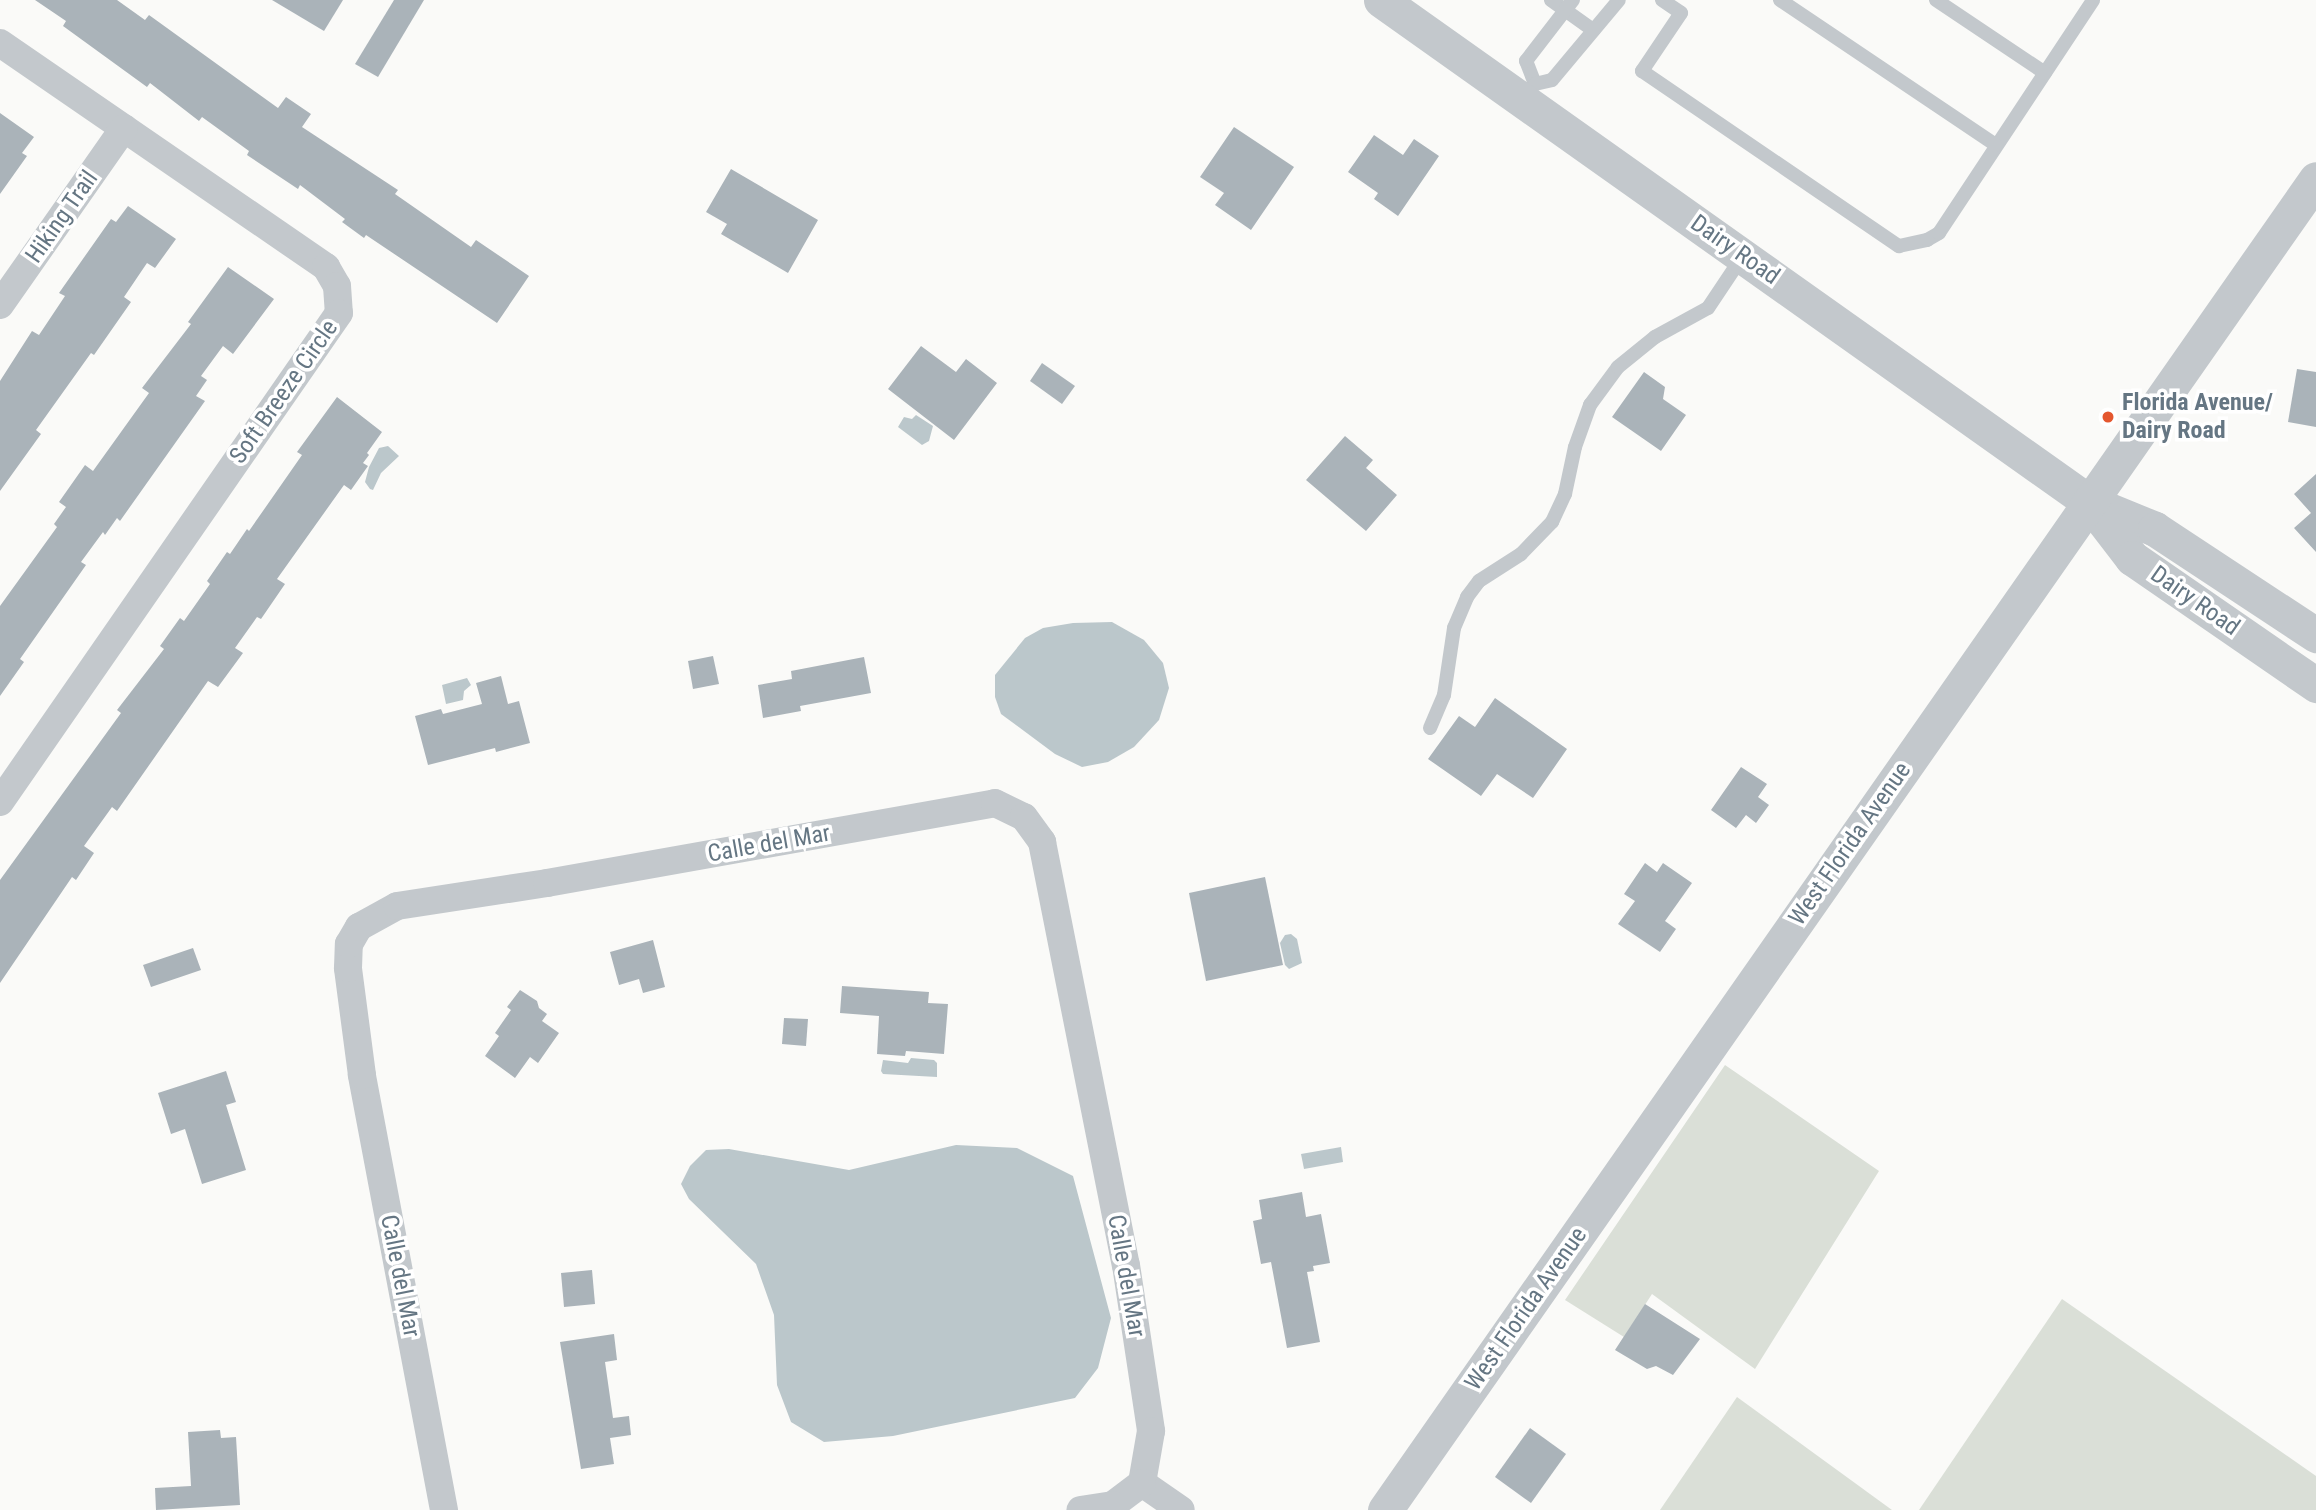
<!DOCTYPE html>
<html>
<head>
<meta charset="utf-8">
<style>
  body { margin:0 }
  #map { position:relative; width:2316px; height:1510px; overflow:hidden; background:#fafaf8; font-family:"Roboto Condensed",sans-serif }
  div>[style] { position:absolute }
  [style*='--x'] { left:calc(var(--x)*1px); top:calc(var(--y)*1px); width:calc(var(--w)*1px); rotate:calc(var(--a)*1deg) }
  .green>* { inset:0; background:#dadfd7 }
  .water>* { inset:0; background:#bbc7cb }
  .building>* { inset:0; background:#aab3b9 }
  .service>* { height:14px; margin:-7px; padding:0 7px; transform-origin:7px; border-radius:7px; background:#c3c8cc }
  .minor>* { height:28px; margin:-14px; padding:0 14px; transform-origin:14px; border-radius:14px; background:#c3c8cc }
  .tertiary>* { height:35px; margin:-17.5px; padding:0 17.5px; transform-origin:17.5px; border-radius:17.5px; background:#c3c8cc }
  .dots>* { width:19px; height:19px; translate:-50% -50%; box-sizing:border-box; border:4px solid #fff; border-radius:50% }
  span { translate:-50% -50%; white-space:nowrap; text-align:center; line-height:1.15; -webkit-text-stroke:7px #fff; paint-order:stroke }
  .street-label { font-size:24px; color:#657683 }
  .poi-label { font-size:24px; color:#657683; font-weight:700 }
  .left { translate:0 -50%; text-align:left }
</style>
</head>
<body>
<div id="map">
  <div class="green">
    <div style="clip-path:polygon(1725px 1065px,1879px 1171px,1755px 1369px,1652px 1294px,1624px 1337px,1565px 1300px)"></div>
    <div style="clip-path:polygon(2062px 1299px,2316px 1476px,2316px 1510px,1919px 1510px)"></div>
    <div style="clip-path:polygon(1737px 1397px,1892px 1510px,1660px 1510px)"></div>
  </div>
  <div class="water">
    <div style="clip-path:polygon(916px 415px,933px 426px,929px 441px,922px 445px,898px 427px,904px 417px,912px 419px)"></div>
    <div style="clip-path:polygon(388px 446px,399px 456px,381px 473px,373px 490px,370px 489px,365px 482px,369px 467px,379px 448px)"></div>
    <div style="clip-path:polygon(1112px 622px,1144px 640px,1163px 663px,1169px 688px,1159px 720px,1134px 747px,1108px 762px,1082px 767px,1055px 754px,1001px 714px,995px 697px,995px 675px,1025px 638px,1043px 628px,1073px 623px)"></div>
    <div style="clip-path:polygon(467px 678px,471px 685px,464px 691px,463px 700px,446px 704px,442px 685px)"></div>
    <div style="clip-path:polygon(1291px 934px,1297px 939px,1302px 963px,1289px 969px,1285px 965px,1280px 943px,1285px 935px)"></div>
    <div style="clip-path:polygon(911px 1058px,934px 1060px,937px 1063px,937px 1077px,883px 1074px,881px 1071px,883px 1060px,908px 1063px)"></div>
    <div style="clip-path:polygon(956px 1145px,1017px 1148px,1073px 1176px,1111px 1318px,1098px 1368px,1075px 1398px,893px 1436px,824px 1442px,791px 1422px,777px 1385px,774px 1315px,756px 1264px,689px 1199px,681px 1184px,690px 1166px,706px 1150px,729px 1149px,849px 1170px)"></div>
    <div style="clip-path:polygon(1341px 1147px,1343px 1162px,1304px 1169px,1301px 1154px)"></div>
  </div>
  <div class="building">
    <div style="clip-path:polygon(35px 0,117px 0,145px 20px,149px 15px,278px 108px,286px 97px,311px 114px,302px 127px,398px 190px,395px 194px,471px 247px,476px 240px,529px 276px,497px 323px,366px 235px,364px 238px,342px 222px,345px 219px,300px 185px,298px 189px,247px 155px,249px 151px,202px 117px,199px 121px,150px 83px,147px 87px,63px 26px,66px 21px)"></div>
    <div style="clip-path:polygon(272px 0,343px 0,324px 31px)"></div>
    <div style="clip-path:polygon(394px 0,424px 0,378px 77px,355px 64px)"></div>
    <div style="clip-path:polygon(0 113px,34px 137px,22px 153px,27px 156px,0 194px)"></div>
    <div style="clip-path:polygon(1234px 127px,1294px 167px,1251px 230px,1215px 205px,1224px 193px,1200px 177px)"></div>
    <div style="clip-path:polygon(1374px 135px,1403px 155px,1414px 139px,1439px 156px,1398px 216px,1374px 199px,1378px 193px,1348px 172px)"></div>
    <div style="clip-path:polygon(731px 169px,818px 220px,788px 273px,721px 234px,727px 224px,706px 212px)"></div>
    <div style="clip-path:polygon(128px 206px,176px 239px,155px 268px,147px 263px,124px 297px,131px 302px,94px 355px,91px 353px,36px 430px,41px 434px,0 491px,0 381px,32px 331px,39px 335px,65px 296px,59px 293px,111px 219px,116px 222px)"></div>
    <div style="clip-path:polygon(228px 267px,274px 299px,233px 354px,223px 346px,201px 376px,207px 380px,196px 396px,205px 401px,120px 521px,117px 518px,105px 535px,103px 532px,81px 562px,86px 565px,20px 659px,24px 662px,0 696px,0 606px,57px 527px,54px 524px,66px 507px,59px 502px,85px 465px,93px 471px,149px 393px,142px 388px,191px 324px,188px 322px)"></div>
    <div style="clip-path:polygon(921px 346px,956px 372px,966px 359px,997px 383px,954px 440px,888px 389px)"></div>
    <div style="clip-path:polygon(1042px 363px,1075px 386px,1062px 404px,1030px 381px)"></div>
    <div style="clip-path:polygon(2297px 369px,2316px 372px,2316px 427px,2288px 422px)"></div>
    <div style="clip-path:polygon(1644px 372px,1665px 387px,1663px 399px,1686px 415px,1661px 451px,1612px 417px)"></div>
    <div style="clip-path:polygon(337px 397px,382px 432px,367px 453px,369px 455px,363px 463px,368px 466px,351px 490px,344px 485px,277px 579px,285px 584px,261px 619px,257px 617px,235px 648px,243px 653px,218px 687px,208px 681px,117px 811px,112px 807px,84px 846px,94px 853px,76px 880px,72px 877px,0 983px,0 880px,121px 713px,117px 710px,164px 649px,160px 646px,180px 618px,184px 621px,210px 584px,207px 581px,227px 552px,230px 554px,247px 529px,249px 531px,302px 455px,297px 452px)"></div>
    <div style="clip-path:polygon(1345px 436px,1373px 460px,1366px 468px,1397px 495px,1366px 531px,1306px 480px)"></div>
    <div style="clip-path:polygon(2316px 474px,2316px 552px,2294px 528px,2311px 513px,2294px 494px)"></div>
    <div style="clip-path:polygon(713px 656px,719px 684px,693px 689px,688px 661px)"></div>
    <div style="clip-path:polygon(864px 657px,871px 693px,800px 706px,801px 711px,763px 718px,758px 685px,792px 679px,791px 671px)"></div>
    <div style="clip-path:polygon(501px 676px,508px 704px,519px 701px,530px 743px,496px 752px,495px 748px,428px 765px,415px 716px,441px 709px,443px 714px,482px 704px,476px 683px)"></div>
    <div style="clip-path:polygon(1495px 698px,1567px 749px,1533px 798px,1497px 774px,1481px 796px,1428px 759px,1459px 716px,1475px 727px)"></div>
    <div style="clip-path:polygon(1741px 767px,1767px 784px,1758px 797px,1769px 805px,1756px 823px,1746px 815px,1736px 828px,1711px 810px)"></div>
    <div style="clip-path:polygon(1645px 863px,1657px 872px,1663px 863px,1692px 883px,1665px 921px,1676px 929px,1660px 952px,1618px 924px,1635px 901px,1624px 894px)"></div>
    <div style="clip-path:polygon(1265px 877px,1283px 965px,1206px 981px,1189px 893px)"></div>
    <div style="clip-path:polygon(653px 940px,665px 987px,643px 993px,639px 979px,619px 985px,610px 952px)"></div>
    <div style="clip-path:polygon(193px 948px,201px 970px,151px 987px,143px 965px)"></div>
    <div style="clip-path:polygon(842px 986px,929px 992px,928px 1003px,948px 1004px,944px 1054px,906px 1051px,905px 1056px,877px 1054px,879px 1016px,840px 1013px)"></div>
    <div style="clip-path:polygon(520px 990px,537px 1001px,539px 1008px,547px 1014px,542px 1021px,559px 1033px,538px 1063px,530px 1057px,515px 1078px,485px 1056px,499px 1036px,495px 1033px,511px 1010px,507px 1007px)"></div>
    <div style="clip-path:polygon(784px 1018px,808px 1019px,806px 1046px,782px 1044px)"></div>
    <div style="clip-path:polygon(226px 1071px,236px 1102px,226px 1105px,246px 1170px,202px 1184px,185px 1129px,171px 1134px,158px 1093px)"></div>
    <div style="clip-path:polygon(1302px 1192px,1306px 1217px,1321px 1214px,1330px 1263px,1313px 1266px,1314px 1271px,1307px 1272px,1320px 1342px,1287px 1348px,1271px 1262px,1261px 1264px,1253px 1221px,1262px 1219px,1259px 1200px)"></div>
    <div style="clip-path:polygon(592px 1270px,595px 1304px,564px 1307px,561px 1273px)"></div>
    <div style="clip-path:polygon(1645px 1304px,1700px 1339px,1673px 1375px,1656px 1366px,1647px 1369px,1615px 1350px)"></div>
    <div style="clip-path:polygon(614px 1334px,617px 1360px,605px 1362px,613px 1418px,629px 1416px,631px 1435px,610px 1438px,614px 1464px,581px 1469px,560px 1342px)"></div>
    <div style="clip-path:polygon(1530px 1428px,1566px 1454px,1531px 1503px,1495px 1477px)"></div>
    <div style="clip-path:polygon(220px 1430px,221px 1438px,236px 1437px,240px 1505px,156px 1510px,155px 1488px,191px 1486px,188px 1432px)"></div>
  </div>
  <div class="service">
    <div style="--x:1551;--y:0;--w:52;--a:35.5"></div>
    <div style="--x:1662;--y:0;--w:23;--a:34"></div>
    <div style="--x:1681;--y:13;--w:70;--a:123.9"></div>
    <div style="--x:1642;--y:71;--w:311;--a:34.3"></div>
    <div style="--x:1899;--y:246;--w:29;--a:-12"></div>
    <div style="--x:1927;--y:240;--w:14;--a:-30"></div>
    <div style="--x:1939;--y:233;--w:279;--a:-56.5"></div>
    <div style="--x:1780;--y:0;--w:260;--a:33.9"></div>
    <div style="--x:1936;--y:0;--w:131;--a:33.8"></div>
    <div style="--x:1535;--y:84;--w:25;--a:-111"></div>
    <div style="--x:1526;--y:61;--w:77;--a:-52.4"></div>
    <div style="--x:1521;--y:98;--w:20;--a:-45"></div>
    <div style="--x:1535;--y:84;--w:17;--a:-13"></div>
    <div style="--x:1552;--y:80;--w:104;--a:-50.1"></div>
    <div style="--x:1430;--y:728;--w:36;--a:-67"></div>
    <div style="--x:1444;--y:695;--w:68;--a:-81.5"></div>
    <div style="--x:1454;--y:628;--w:34;--a:-67"></div>
    <div style="--x:1467;--y:597;--w:20;--a:-53"></div>
    <div style="--x:1479;--y:581;--w:50;--a:-32.7"></div>
    <div style="--x:1521;--y:554;--w:45;--a:-45.9"></div>
    <div style="--x:1552;--y:522;--w:31;--a:-65"></div>
    <div style="--x:1565;--y:494;--w:48;--a:-78"></div>
    <div style="--x:1575;--y:447;--w:45;--a:-70.3"></div>
    <div style="--x:1590;--y:405;--w:47;--a:-53.6"></div>
    <div style="--x:1618;--y:367;--w:48;--a:-39"></div>
    <div style="--x:1655;--y:337;--w:60;--a:-28.7"></div>
    <div style="--x:1708;--y:308;--w:61;--a:-56.3"></div>
  </div>
  <div class="minor">
    <div style="--x:0;--y:43;--w:396;--a:34.5"></div>
    <div style="--x:326;--y:267;--w:22;--a:60"></div>
    <div style="--x:337;--y:286;--w:27;--a:86"></div>
    <div style="--x:339;--y:313;--w:595;--a:124.73"></div>
    <div style="--x:0;--y:305;--w:216;--a:-55"></div>
    <div style="--x:1142;--y:1483;--w:47;--a:34.7"></div>
    <div style="--x:444;--y:1510;--w:443;--a:-100.7"></div>
    <div style="--x:362;--y:1075;--w:108;--a:-97.5"></div>
    <div style="--x:348;--y:968;--w:24;--a:-88"></div>
    <div style="--x:349;--y:944;--w:20;--a:-60"></div>
    <div style="--x:359;--y:927;--w:43;--a:-28.9"></div>
    <div style="--x:397;--y:906;--w:152;--a:-8.7"></div>
    <div style="--x:547;--y:883;--w:455;--a:-10.1"></div>
    <div style="--x:995;--y:803;--w:32;--a:26"></div>
    <div style="--x:1024;--y:817;--w:31;--a:54"></div>
    <div style="--x:1042;--y:842;--w:431;--a:78.8"></div>
    <div style="--x:1126;--y:1265;--w:168;--a:81.4"></div>
    <div style="--x:1151;--y:1431;--w:53;--a:99.8"></div>
    <div style="--x:1142;--y:1483;--w:36;--a:143"></div>
    <div style="--x:1113;--y:1505;--w:33;--a:171"></div>
  </div>
  <div class="tertiary">
    <div style="--x:1381;--y:0;--w:868;--a:35.34"></div>
    <div style="--x:2089;--y:502;--w:71;--a:22.2"></div>
    <div style="--x:2155;--y:529;--w:193;--a:33.4"></div>
    <div style="--x:2089;--y:502;--w:71;--a:52.5"></div>
    <div style="--x:2132;--y:558;--w:224;--a:34.6"></div>
    <div style="--x:1385;--y:1510;--w:1624;--a:-55.03"></div>
  </div>
  <div class="dots">
    <div style="left:2108px;top:417px;background:#e4572e"></div>
  </div>
  <div class="street-label">
    <span style="left:62px;top:217px;rotate:-55deg">Hiking Trail</span>
    <span style="left:1735px;top:250px;rotate:35deg">Dairy Road</span>
    <span style="left:284px;top:392px;rotate:-55deg">Soft Breeze Circle</span>
    <span style="left:2195px;top:601px;rotate:35deg">Dairy Road</span>
    <span style="left:769px;top:844px;rotate:-10deg">Calle del Mar</span>
    <span style="left:1850px;top:844px;rotate:-55deg">West Florida Avenue</span>
    <span style="left:400px;top:1276px;rotate:79deg">Calle del Mar</span>
    <span style="left:1126px;top:1276px;rotate:80deg">Calle del Mar</span>
    <span style="left:1526px;top:1309px;rotate:-55deg">West Florida Avenue</span>
  </div>
  <div class="poi-label">
    <span class="left" style="left:2122px;top:417px">Florida Avenue/<br>Dairy Road</span>
  </div>
</div>
</body>
</html>
